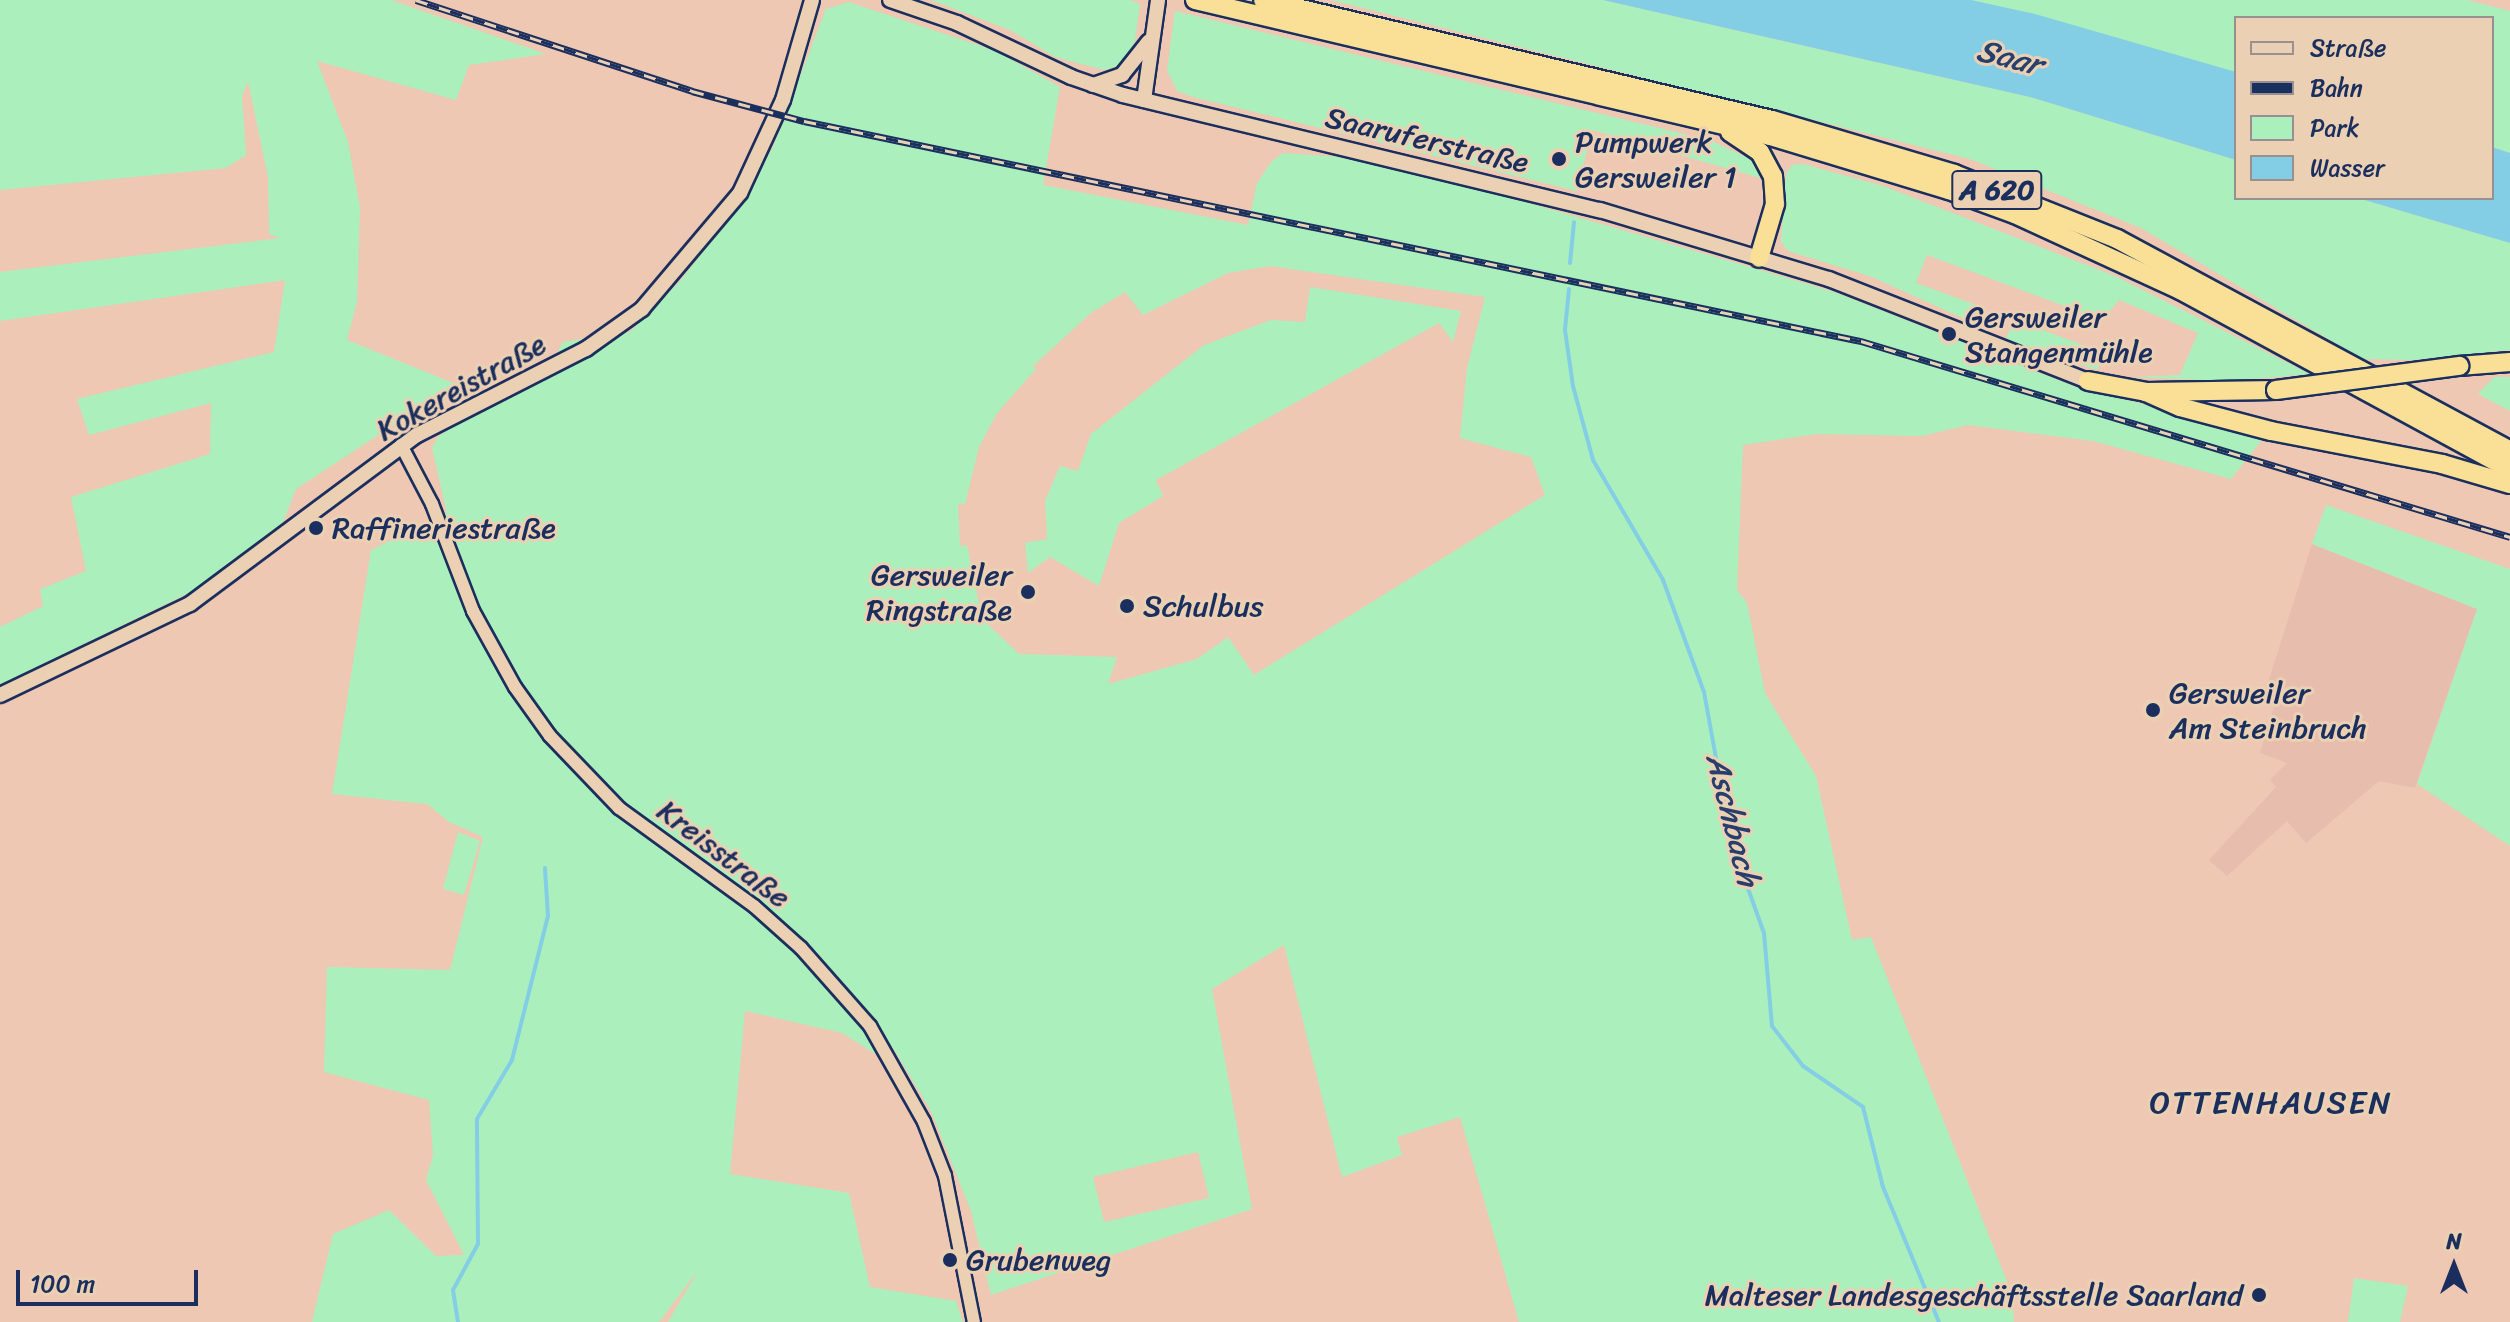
<!DOCTYPE html>
<html>
<head>
<meta charset="utf-8">
<style>
  body { margin:0 }
  #map { position:relative; width:2510px; height:1322px; overflow:hidden; background:#eec8b2; font-family:Sriracha,sans-serif }
  div>[style] { position:absolute }
  [style*='--x'] { left:calc(var(--x)*1px); top:calc(var(--y)*1px); width:calc(var(--w)*1px); rotate:calc(var(--a)*1deg) }
  .built>* { inset:0; background:#e7bdae }
  .green>* { inset:0; background:#abf0bc }
  .water>* { inset:0; background:#84cee5 }
  .stream>* { height:4px; margin:-2px; padding:0 2px; transform-origin:2px; border-radius:2px; background:#84cee5 }
  .roads { filter:drop-shadow(2px 0 #1b2f5e) drop-shadow(-2px 0 #1b2f5e) drop-shadow(0 2px #1b2f5e) drop-shadow(0 -2px #1b2f5e) }
  .tertiary>* { height:12px; margin:-6px; padding:0 6px; transform-origin:6px; border-radius:6px; background:#ecd0b3 }
  .secondary>* { height:14px; margin:-7px; padding:0 7px; transform-origin:7px; border-radius:7px; background:#ecd0b3 }
  .motorway>* { height:18px; margin:-9px; padding:0 9px; transform-origin:9px; border-radius:9px; background:#fadf96 }
  .rail>* { height:7px; margin-top:-3.5px; transform-origin:0; background:repeating-linear-gradient(90deg,#ecd0b3 0 12px,#1b2f5e 0 24px); box-sizing:border-box; border-block:2px solid #1b2f5e }
  .bridges { filter:drop-shadow(2px 0 #1b2f5e) drop-shadow(-2px 0 #1b2f5e) drop-shadow(0 2px #1b2f5e) drop-shadow(0 -2px #1b2f5e) }
  .motorway-bridge>* { height:18px; margin:-9px; padding:0 9px; transform-origin:9px; border-radius:9px; background:#fadf96 }
  .dots>* { width:22px; height:22px; translate:-50% -50%; box-sizing:border-box; border:4px solid #ecd0b3; border-radius:50% }
  span { translate:-50% -50%; white-space:nowrap; text-align:center; line-height:1.15; -webkit-text-stroke:6px #ecd0b3; paint-order:stroke }
  .shield-label span { padding:2px 6px; background:#ecd0b3; border:2px solid; border-radius:6px; -webkit-text-stroke-width:0 }
  .shield-label { font-size:28px; color:#1b2f5e; font-weight:700 }
  .street-label { font-size:30px; color:#1b2f5e }
  .poi-label { font-size:30px; color:#1b2f5e }
  .left { translate:0 -50%; text-align:left }
  .right { translate:-100% -50%; text-align:right }
  .water-label { font-size:32px; color:#263f6c; font-style:italic }
  .neighbourhood-label { font-size:32px; color:#1b2f5e; letter-spacing:2px }
  .legend { position:absolute; left:2234px; top:16px; width:260px; height:184px; box-sizing:border-box; background:#ecd0b3; border:2px solid #989091; margin:0; padding:10px 14px; list-style:none; font-size:24px; color:#1b2f5e }
  .legend li { display:flex; align-items:center; gap:16px; height:40px }
  .legend b { width:40px; border:2px solid #989091 }
  .north { position:absolute; left:2414px; top:1226px; width:80px; height:80px; -webkit-text-stroke:6px #ecd0b3; paint-order:stroke; rotate:0deg; font-size:22px; font-weight:700; line-height:32px; text-align:center; color:#1b2f5e }
  .north::after { content:''; display:block; margin:auto; width:28px; height:36px; background:#1b2f5e; clip-path:polygon(50% 0,100% 100%,50% 72%,0 100%) }
  .scale { position:absolute; left:16px; top:1270px; width:182px; height:36px; box-sizing:border-box; border:4px solid #1b2f5e; border-top:0; padding-left:10px; font-size:24px; line-height:28px; white-space:nowrap; color:#1b2f5e; -webkit-text-stroke:6px #ecd0b3; paint-order:stroke }
</style>
</head>
<body>
<div id="map">
  <div class="built">
    <div style="clip-path:polygon(2312px 544px,2477px 609px,2415px 788px,2379px 781px,2306px 843px,2287px 821px,2227px 876px,2209px 860px,2276px 787px,2270px 780px,2287px 763px,2260px 753px,2279px 690px,2267px 686px)"></div>
  </div>
  <div class="green">
    <div style="clip-path:polygon(0 0,391px 0,546px 54px,469px 65px,456px 100px,317px 61px,348px 142px,360px 208px,357px 302px,347px 340px,456px 384px,296px 489px,283px 522px,207px 584px,0 685px,0 627px,43px 606px,40px 589px,86px 571px,71px 497px,210px 454px,211px 403px,89px 435px,77px 399px,274px 352px,285px 280px,0 321px,0 272px,280px 238px,269px 234px,268px 177px,248px 81px,242px 96px,246px 155px,226px 168px,0 190px)"></div>
    <div style="clip-path:polygon(931px 0,1129px 0,1140px 4px,1134px 47px,1121px 65px,1104px 70px,1055px 57px,1010px 30px)"></div>
    <div style="clip-path:polygon(1331px 0,1603px 0,2030px 97px,2236px 160px,2236px 198px,2358px 198px,2510px 243px,2510px 350px,2413px 360px,2362px 359px,2141px 228px,1970px 159px)"></div>
    <div style="clip-path:polygon(1971px 0,2467px 0,2510px 11px,2510px 153px,2492px 147px,2492px 18px,2236px 18px,2236px 72px)"></div>
    <div style="clip-path:polygon(evenodd,849px 2px,996px 51px,1060px 87px,1043px 185px,1248px 225px,1257px 183px,1271px 162px,1283px 153px,1338px 157px,1494px 193px,1757px 269px,1837px 293px,2071px 385px,2265px 436px,2231px 479px,2093px 441px,1968px 425px,1922px 436px,1817px 434px,1743px 445px,1737px 590px,1747px 603px,1765px 693px,1816px 776px,1852px 940px,1871px 937px,2012px 1294px,2014px 1322px,1519px 1322px,1460px 1117px,1397px 1137px,1402px 1155px,1342px 1177px,1284px 945px,1212px 989px,1252px 1209px,991px 1295px,971px 1211px,931px 1111px,893px 1048px,877px 1055px,842px 1033px,745px 1011px,730px 1174px,849px 1193px,870px 1287px,956px 1301px,963px 1322px,668px 1322px,699px 1269px,659px 1322px,312px 1322px,333px 1234px,389px 1210px,436px 1256px,464px 1255px,426px 1180px,433px 1155px,429px 1100px,324px 1072px,327px 967px,450px 970px,483px 837px,449px 822px,427px 804px,332px 794px,371px 550px,447px 513px,432px 448px,438px 437px,480px 407px,542px 381px,563px 342px,630px 332px,681px 280px,746px 197px,773px 147px,826px 9px,849px 2px,1270px 266px,1485px 297px,1467px 368px,1460px 438px,1531px 457px,1545px 495px,1254px 675px,1228px 637px,1197px 659px,1108px 684px,1117px 657px,1019px 654px,982px 619px,967px 545px,960px 546px,958px 504px,965px 504px,979px 447px,997px 413px,1036px 369px,1033px 366px,1091px 313px,1125px 292px,1143px 315px,1228px 273px,1270px 266px,849px 2px,1198px 1152px,1209px 1198px,1104px 1222px,1093px 1177px,1198px 1152px)"></div>
    <div style="clip-path:polygon(1175px 11px,1709px 140px,1750px 159px,1764px 179px,1592px 130px,1577px 191px,1193px 97px,1177px 91px,1167px 70px)"></div>
    <div style="clip-path:polygon(1803px 164px,1883px 186px,2115px 276px,2310px 374px,2228px 381px,2131px 377px,2180px 375px,2198px 333px,2119px 300px,2102px 320px,1927px 255px,1916px 283px,1982px 307px,1976px 324px,1872px 277px,1788px 251px,1781px 242px,1786px 174px,1792px 165px)"></div>
    <div style="clip-path:polygon(1310px 287px,1461px 311px,1453px 342px,1439px 323px,1156px 480px,1163px 496px,1119px 523px,1099px 586px,1050px 557px,1028px 573px,1025px 543px,1047px 539px,1045px 501px,1060px 466px,1078px 471px,1091px 434px,1204px 345px,1271px 320px,1305px 322px)"></div>
    <div style="clip-path:polygon(2013px 319px,2104px 353px,2097px 370px,2006px 340px)"></div>
    <div style="clip-path:polygon(2494px 377px,2510px 377px,2510px 411px,2478px 394px)"></div>
    <div style="clip-path:polygon(2326px 505px,2510px 569px,2510px 846px,2417px 784px,2477px 609px,2312px 544px)"></div>
    <div style="clip-path:polygon(458px 832px,480px 841px,464px 895px,443px 889px)"></div>
    <div style="clip-path:polygon(2354px 1278px,2408px 1286px,2400px 1322px,2348px 1322px)"></div>
  </div>
  <div class="water">
    <div style="clip-path:polygon(1603px 0,1971px 0,2035px 14px,2236px 72px,2236px 160px,2030px 97px)"></div>
    <div style="clip-path:polygon(2492px 147px,2510px 153px,2510px 243px,2358px 198px,2492px 198px)"></div>
  </div>
  <div class="stream">
    <div style="--x:1570;--y:263;--w:41;--a:-84.4"></div>
    <div style="--x:1569;--y:289;--w:41;--a:95.6"></div>
    <div style="--x:1565;--y:330;--w:57;--a:81.9"></div>
    <div style="--x:1573;--y:386;--w:77;--a:74.9"></div>
    <div style="--x:1593;--y:460;--w:139;--a:59.7"></div>
    <div style="--x:1663;--y:580;--w:119;--a:69.9"></div>
    <div style="--x:1704;--y:692;--w:151;--a:79.7"></div>
    <div style="--x:1731;--y:841;--w:98;--a:70.3"></div>
    <div style="--x:1764;--y:933;--w:93;--a:85.1"></div>
    <div style="--x:1772;--y:1026;--w:51;--a:52.2"></div>
    <div style="--x:1803;--y:1066;--w:73;--a:34.3"></div>
    <div style="--x:1863;--y:1107;--w:82;--a:76"></div>
    <div style="--x:1883;--y:1187;--w:146;--a:67.5"></div>
    <div style="--x:458;--y:1322;--w:32;--a:-99"></div>
    <div style="--x:453;--y:1290;--w:52;--a:-61.5"></div>
    <div style="--x:478;--y:1244;--w:125;--a:-90.5"></div>
    <div style="--x:477;--y:1119;--w:69;--a:-59.3"></div>
    <div style="--x:512;--y:1060;--w:148;--a:-76"></div>
    <div style="--x:548;--y:916;--w:48;--a:-93.6"></div>
  </div>
  <div class="roads">
    <div class="tertiary">
      <div style="--x:401;--y:445;--w:67;--a:62.3"></div>
      <div style="--x:432;--y:504;--w:115;--a:69"></div>
      <div style="--x:473;--y:611;--w:87;--a:61.1"></div>
      <div style="--x:515;--y:687;--w:60;--a:54.5"></div>
      <div style="--x:550;--y:736;--w:100;--a:46.2"></div>
      <div style="--x:619;--y:808;--w:167;--a:36"></div>
      <div style="--x:754;--y:906;--w:63;--a:41.8"></div>
      <div style="--x:801;--y:948;--w:104;--a:48.5"></div>
      <div style="--x:870;--y:1026;--w:110;--a:60.6"></div>
      <div style="--x:924;--y:1122;--w:58;--a:68.7"></div>
      <div style="--x:945;--y:1176;--w:149;--a:78.8"></div>
    </div>
    <div class="secondary">
      <div style="--x:890;--y:0;--w:71;--a:18.9"></div>
      <div style="--x:957;--y:23;--w:126;--a:25.3"></div>
      <div style="--x:1071;--y:77;--w:55;--a:19.1"></div>
      <div style="--x:1123;--y:95;--w:491;--a:13.6"></div>
      <div style="--x:1600;--y:210;--w:239;--a:16.8"></div>
      <div style="--x:1829;--y:279;--w:278;--a:21.5"></div>
      <div style="--x:1093;--y:85;--w:31;--a:-19"></div>
      <div style="--x:1122;--y:75;--w:43;--a:-51.5"></div>
      <div style="--x:1144;--y:100;--w:101;--a:-82"></div>
      <div style="--x:0;--y:695;--w:211;--a:-25.6"></div>
      <div style="--x:190;--y:604;--w:283;--a:-36.7"></div>
      <div style="--x:417;--y:435;--w:190;--a:-27"></div>
      <div style="--x:586;--y:349;--w:69;--a:-35.5"></div>
      <div style="--x:642;--y:309;--w:152;--a:-49.8"></div>
      <div style="--x:740;--y:193;--w:102;--a:-65.2"></div>
      <div style="--x:783;--y:100;--w:104;--a:-73.8"></div>
    </div>
    <div class="motorway">
      <div style="--x:1195;--y:0;--w:591;--a:13.31"></div>
      <div style="--x:1770;--y:136;--w:187;--a:16.8"></div>
      <div style="--x:1949;--y:190;--w:70;--a:20"></div>
      <div style="--x:2015;--y:214;--w:182;--a:24.7"></div>
      <div style="--x:2180;--y:290;--w:375;--a:28.5"></div>
      <div style="--x:1263;--y:0;--w:523;--a:13.27"></div>
      <div style="--x:1772;--y:120;--w:190;--a:16.5"></div>
      <div style="--x:1954;--y:174;--w:175;--a:21.7"></div>
      <div style="--x:2117;--y:239;--w:447;--a:28.3"></div>
      <div style="--x:1730;--y:132;--w:36;--a:34"></div>
      <div style="--x:1760;--y:152;--w:27;--a:62"></div>
      <div style="--x:1773;--y:176;--w:28;--a:86"></div>
      <div style="--x:1775;--y:204;--w:56;--a:106.5"></div>
      <div style="--x:2459;--y:366;--w:51;--a:-4.5"></div>
      <div style="--x:2088;--y:381;--w:59;--a:10.7"></div>
      <div style="--x:2146;--y:392;--w:130;--a:-0.9"></div>
      <div style="--x:2146;--y:392;--w:37;--a:24"></div>
      <div style="--x:2180;--y:407;--w:94;--a:14.8"></div>
      <div style="--x:2271;--y:431;--w:174;--a:10.9"></div>
      <div style="--x:2442;--y:464;--w:71;--a:16.4"></div>
    </div>
  </div>
  <div class="rail">
    <div style="--x:416;--y:0;--w:291;--a:18.2"></div>
    <div style="--x:692;--y:91;--w:116;--a:15"></div>
    <div style="--x:804;--y:121;--w:1080;--a:11.76"></div>
    <div style="--x:1861;--y:341;--w:678;--a:16.8"></div>
  </div>
  <div class="bridges">
    <div class="motorway-bridge">
      <div style="--x:2276;--y:390;--w:185;--a:-7.5"></div>
    </div>
  </div>
  <div class="dots">
    <div style="left:1559px;top:159px;background:#1b2f5e"></div>
    <div style="left:1949px;top:334px;background:#1b2f5e"></div>
    <div style="left:316px;top:528px;background:#1b2f5e"></div>
    <div style="left:1028px;top:592px;background:#1b2f5e"></div>
    <div style="left:1127px;top:606px;background:#1b2f5e"></div>
    <div style="left:2153px;top:710px;background:#1b2f5e"></div>
    <div style="left:950px;top:1260px;background:#1b2f5e"></div>
    <div style="left:2259px;top:1295px;background:#1b2f5e"></div>
  </div>
  <div class="shield-label">
    <span style="left:1997px;top:190px">A 620</span>
  </div>
  <div class="street-label">
    <span style="left:1427px;top:140px;rotate:13deg">Saaruferstraße</span>
    <span style="left:461px;top:387px;rotate:-29deg">Kokereistraße</span>
    <span style="left:724px;top:854px;rotate:37deg">Kreisstraße</span>
  </div>
  <div class="poi-label">
    <span class="left" style="left:1575px;top:159px">Pumpwerk<br>Gersweiler 1</span>
    <span class="left" style="left:1965px;top:334px">Gersweiler<br>Stangenmühle</span>
    <span class="left" style="left:332px;top:528px">Raffineriestraße</span>
    <span class="right" style="left:1012px;top:592px">Gersweiler<br>Ringstraße</span>
    <span class="left" style="left:1143px;top:606px">Schulbus</span>
    <span class="left" style="left:2169px;top:710px">Gersweiler<br>Am Steinbruch</span>
    <span class="left" style="left:966px;top:1260px">Grubenweg</span>
    <span class="right" style="left:2243px;top:1295px">Malteser Landesgeschäftsstelle Saarland</span>
  </div>
  <div class="water-label">
    <span style="left:2009px;top:58px;rotate:14deg">Saar</span>
    <span style="left:1732px;top:820px;rotate:76deg">Aschbach</span>
  </div>
  <div class="neighbourhood-label">
    <span style="left:2271px;top:1103px">OTTENHAUSEN</span>
  </div>
  <ul class="legend">
  <li><b style="height:10px;background:#ecd0b3"></b>Straße</li>
  <li><b style="height:10px;background:#1b2f5e"></b>Bahn</li>
  <li><b style="height:22px;background:#abf0bc"></b>Park</li>
  <li><b style="height:22px;background:#84cee5"></b>Wasser</li>
  </ul>
  <div class="north">N</div>
  <div class="scale">100 m</div>
</div>
</body>
</html>
